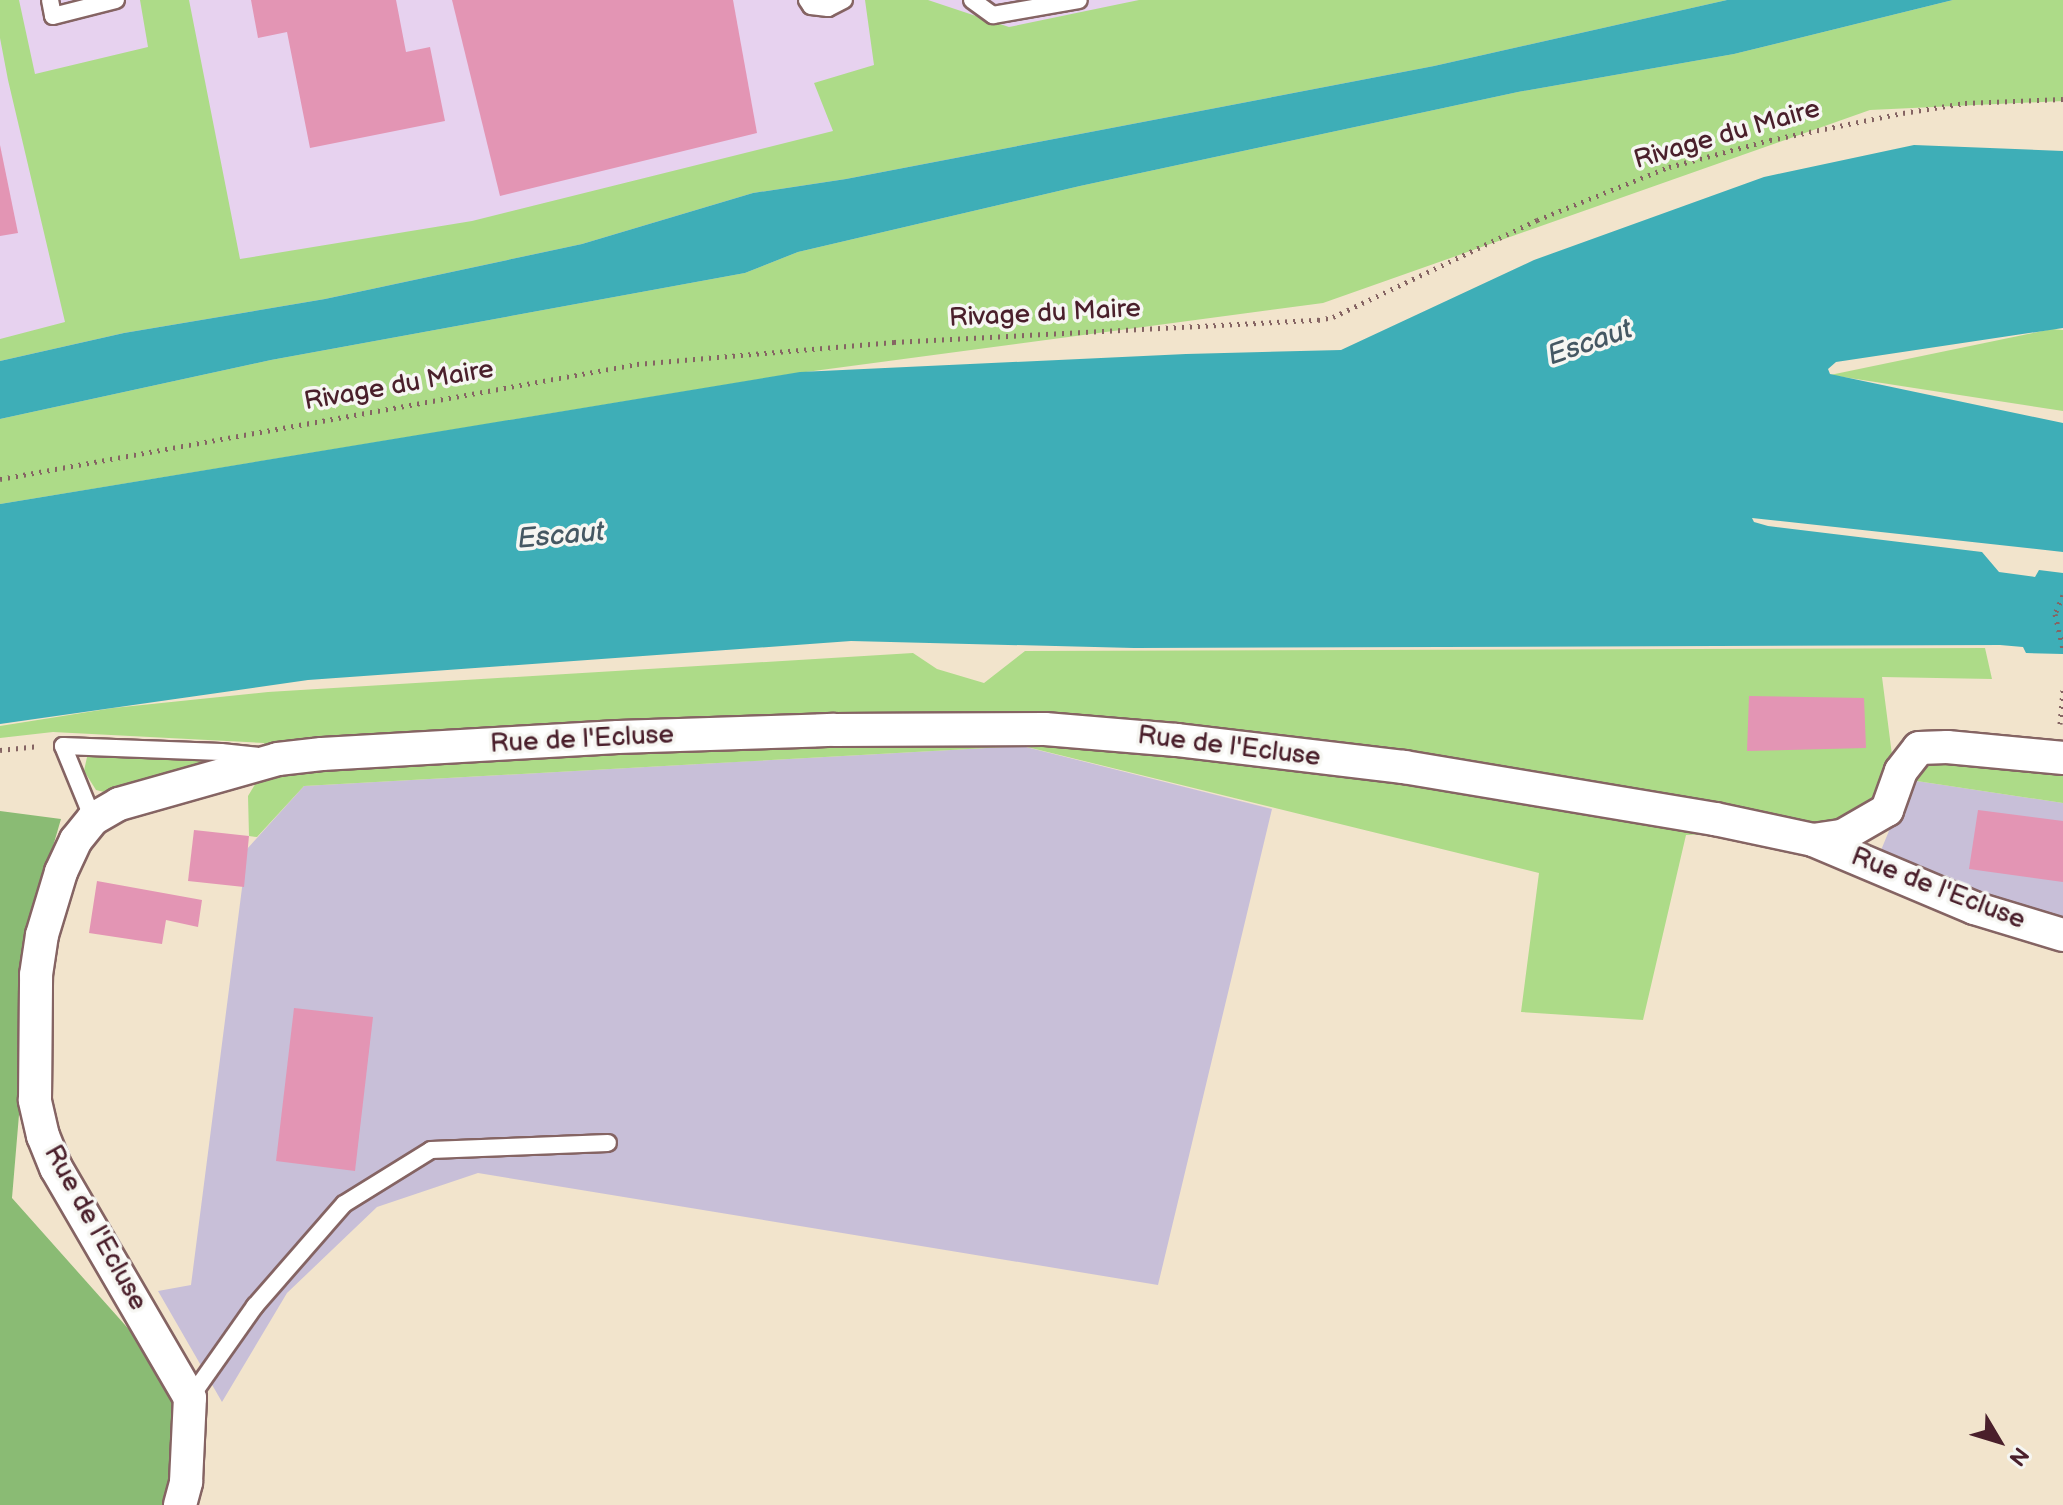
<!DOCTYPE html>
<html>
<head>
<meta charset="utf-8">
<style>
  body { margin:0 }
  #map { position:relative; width:2063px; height:1505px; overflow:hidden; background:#f2e4cc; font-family:"Balsamiq Sans",sans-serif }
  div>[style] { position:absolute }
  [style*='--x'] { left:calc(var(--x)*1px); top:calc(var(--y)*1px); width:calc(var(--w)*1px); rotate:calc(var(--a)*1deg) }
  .built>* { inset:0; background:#e7d2ef }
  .industrial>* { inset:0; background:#c8bfd8 }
  .green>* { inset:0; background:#addb88 }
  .forest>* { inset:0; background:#8abb74 }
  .water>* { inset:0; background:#3eaeb7 }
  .building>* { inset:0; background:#e395b4 }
  .path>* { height:5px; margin-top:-2.5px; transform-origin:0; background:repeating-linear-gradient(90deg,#856463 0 2px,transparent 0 8px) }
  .roads { filter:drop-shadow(2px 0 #856463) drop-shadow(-2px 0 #856463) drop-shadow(0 2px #856463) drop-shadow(0 -2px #856463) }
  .lane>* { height:16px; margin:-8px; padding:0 8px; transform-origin:8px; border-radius:8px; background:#fff }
  .street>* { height:32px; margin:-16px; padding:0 16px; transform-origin:16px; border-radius:16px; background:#fff }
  span { translate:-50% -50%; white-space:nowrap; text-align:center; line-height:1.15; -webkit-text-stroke:7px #f6f6f2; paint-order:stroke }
  .street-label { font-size:26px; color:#4a1f2b }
  .water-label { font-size:28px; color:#455863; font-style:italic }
  .north { position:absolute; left:1959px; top:1401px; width:80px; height:80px; -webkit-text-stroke:6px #f6f6f2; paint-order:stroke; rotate:128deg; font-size:22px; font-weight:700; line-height:32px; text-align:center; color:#4a1f2b }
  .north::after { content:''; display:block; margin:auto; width:28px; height:36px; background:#4a1f2b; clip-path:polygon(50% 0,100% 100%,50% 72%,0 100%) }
</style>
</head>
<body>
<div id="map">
  <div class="built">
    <div style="clip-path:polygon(0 0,1727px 0,135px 360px,0 386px)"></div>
  </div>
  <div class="industrial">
    <div style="clip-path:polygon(1022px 746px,1272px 809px,1158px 1285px,478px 1173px,377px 1207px,287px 1293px,222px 1402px,158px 1291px,191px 1285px,247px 849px,304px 786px)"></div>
    <div style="clip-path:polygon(1910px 780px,2063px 803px,2063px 926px,1879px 855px)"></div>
  </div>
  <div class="green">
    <div style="clip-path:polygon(0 0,19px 0,35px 74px,148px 47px,140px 0,189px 0,240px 259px,472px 221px,833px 131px,814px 83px,874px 65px,865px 0,928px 0,1009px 27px,1139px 0,1727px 0,1434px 66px,846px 179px,753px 193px,582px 244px,325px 299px,124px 333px,0 361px,0 339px,65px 322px,8px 80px,0 38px)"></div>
    <div style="clip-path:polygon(1953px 0,2063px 0,2063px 101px,1870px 110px,1323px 303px,791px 374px,0 504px,0 419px,271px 360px,745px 273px,798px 252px,1080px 186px,1518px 92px,1734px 54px)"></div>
    <div style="clip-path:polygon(2052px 329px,2063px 330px,2063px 411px,1830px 375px)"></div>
    <div style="clip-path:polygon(1985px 648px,1992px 679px,1882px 677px,1896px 786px,1842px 836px,1772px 831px,1686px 835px,1643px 1020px,1521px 1012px,1539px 873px,1023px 746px,304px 786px,257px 837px,249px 836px,248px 796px,271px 758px,264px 743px,53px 732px,0 738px,0 726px,113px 708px,268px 692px,913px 653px,937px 669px,984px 683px,1025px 651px)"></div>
    <div style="clip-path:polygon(121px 754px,172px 755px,209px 760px,203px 767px,131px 787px,104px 792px,96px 790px,84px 771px,87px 757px)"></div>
    <div style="clip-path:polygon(1930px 756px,2063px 763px,2063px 803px,1910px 780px)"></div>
  </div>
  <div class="forest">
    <div style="clip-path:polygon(0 811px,61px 819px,37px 901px,12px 1198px,190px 1398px,167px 1505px,0 1505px)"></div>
  </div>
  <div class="water">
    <div style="clip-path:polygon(1727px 0,1953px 0,1734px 54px,1518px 92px,1080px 186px,798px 252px,745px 273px,271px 360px,0 419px,0 361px,124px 333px,325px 299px,582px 244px,753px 193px,846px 179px,1434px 66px)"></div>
    <div style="clip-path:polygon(1914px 145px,2063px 151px,2063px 328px,1836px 362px,1828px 369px,1830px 374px,2063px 423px,2063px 552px,1752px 518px,1754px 522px,1768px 526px,1982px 552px,1999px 572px,2035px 577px,2039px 570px,2063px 573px,2063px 654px,2026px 653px,2023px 647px,2000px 645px,1134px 648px,851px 641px,308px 680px,0 724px,0 504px,800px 372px,1186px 354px,1341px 350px,1534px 260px,1764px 177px)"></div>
  </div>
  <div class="building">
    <div style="clip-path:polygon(251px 0,396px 0,406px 52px,430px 47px,445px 121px,310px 148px,287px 32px,258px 38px)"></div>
    <div style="clip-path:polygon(452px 0,733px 0,757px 133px,500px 196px)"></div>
    <div style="clip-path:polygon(0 145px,18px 233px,0 236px)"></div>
    <div style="clip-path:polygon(1749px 696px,1864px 698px,1866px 748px,1747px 751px)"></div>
    <div style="clip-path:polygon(1978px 810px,2063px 821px,2063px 882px,1969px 869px)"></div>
    <div style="clip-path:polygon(194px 830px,249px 836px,244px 887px,188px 881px)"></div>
    <div style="clip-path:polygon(97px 881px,202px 900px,198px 927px,166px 920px,162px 944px,89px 933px)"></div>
    <div style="clip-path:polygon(294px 1008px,373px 1017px,355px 1171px,276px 1161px)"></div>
  </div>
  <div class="path">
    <div style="--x:0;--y:479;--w:647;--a:-10.23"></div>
    <div style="--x:637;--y:364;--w:258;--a:-4.9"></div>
    <div style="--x:894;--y:342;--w:425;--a:-3"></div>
    <div style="--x:1318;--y:320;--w:15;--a:-11"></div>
    <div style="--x:1333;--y:317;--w:226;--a:-25.4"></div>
    <div style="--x:1537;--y:220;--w:142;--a:-21.9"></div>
    <div style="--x:1669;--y:167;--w:105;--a:-15"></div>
    <div style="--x:1770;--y:140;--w:136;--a:-11.5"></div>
    <div style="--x:1903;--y:113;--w:63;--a:-9.2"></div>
    <div style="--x:1965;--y:103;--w:98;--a:-2.3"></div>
    <div style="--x:2063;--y:595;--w:21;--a:113"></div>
    <div style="--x:2055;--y:614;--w:37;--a:77"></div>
    <div style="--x:2060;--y:724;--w:35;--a:-85"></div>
    <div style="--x:0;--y:750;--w:39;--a:-6"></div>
  </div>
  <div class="roads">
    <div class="lane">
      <div style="--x:50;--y:0;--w:16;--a:79"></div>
      <div style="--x:53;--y:16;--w:65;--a:-14.3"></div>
      <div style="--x:807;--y:0;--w:7;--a:56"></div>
      <div style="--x:811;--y:6;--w:17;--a:7"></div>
      <div style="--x:828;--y:8;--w:18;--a:-27"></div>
      <div style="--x:972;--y:0;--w:26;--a:36"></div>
      <div style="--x:993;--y:15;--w:87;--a:-9.9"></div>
      <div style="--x:93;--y:819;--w:79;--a:-112.3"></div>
      <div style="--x:63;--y:746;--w:158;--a:2.2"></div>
      <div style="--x:221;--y:752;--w:36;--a:6"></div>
      <div style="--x:190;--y:1398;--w:113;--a:-54.8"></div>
      <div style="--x:255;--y:1306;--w:135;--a:-48.9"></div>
      <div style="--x:344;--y:1204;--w:102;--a:-31.8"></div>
      <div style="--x:431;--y:1150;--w:177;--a:-2.3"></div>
    </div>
    <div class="street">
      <div style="--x:1813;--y:840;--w:175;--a:22.9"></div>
      <div style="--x:1974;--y:908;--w:93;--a:16.9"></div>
      <div style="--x:180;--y:1505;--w:24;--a:-75"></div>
      <div style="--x:186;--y:1482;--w:84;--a:-87.3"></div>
      <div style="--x:190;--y:1398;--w:266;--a:-120.2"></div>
      <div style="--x:56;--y:1168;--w:35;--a:-112"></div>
      <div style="--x:43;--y:1136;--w:37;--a:-103"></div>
      <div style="--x:35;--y:1100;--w:125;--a:-89.5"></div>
      <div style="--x:36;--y:975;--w:40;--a:-81.5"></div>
      <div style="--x:42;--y:935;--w:66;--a:-73.2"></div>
      <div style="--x:61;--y:872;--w:35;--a:-65"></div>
      <div style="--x:76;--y:840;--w:27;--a:-51"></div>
      <div style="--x:93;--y:819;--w:30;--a:-30"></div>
      <div style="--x:119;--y:804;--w:165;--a:-15.8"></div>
      <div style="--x:278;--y:759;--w:44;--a:-6.5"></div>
      <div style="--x:322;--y:754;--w:296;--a:-3.3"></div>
      <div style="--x:618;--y:737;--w:216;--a:-1.9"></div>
      <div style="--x:834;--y:730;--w:211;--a:-0.3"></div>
      <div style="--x:1045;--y:729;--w:132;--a:4.8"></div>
      <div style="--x:1177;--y:740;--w:229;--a:6.8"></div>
      <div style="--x:1404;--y:767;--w:315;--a:9.5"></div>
      <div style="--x:1715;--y:819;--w:100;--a:12.1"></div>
      <div style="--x:1813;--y:840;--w:29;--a:-8"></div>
      <div style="--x:1842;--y:836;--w:52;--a:-30"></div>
      <div style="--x:1887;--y:810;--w:41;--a:-70.3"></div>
      <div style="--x:1901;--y:771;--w:29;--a:-52"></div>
      <div style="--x:1919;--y:748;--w:28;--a:-2"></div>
      <div style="--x:1947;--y:747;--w:117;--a:5.4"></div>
    </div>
  </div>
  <div class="street-label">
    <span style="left:1727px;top:135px;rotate:-16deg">Rivage du Maire</span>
    <span style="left:1045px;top:314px;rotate:-3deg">Rivage du Maire</span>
    <span style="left:399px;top:386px;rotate:-10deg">Rivage du Maire</span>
    <span style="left:582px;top:740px;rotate:-3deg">Rue de l'Ecluse</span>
    <span style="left:1229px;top:747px;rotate:7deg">Rue de l'Ecluse</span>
    <span style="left:1938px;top:889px;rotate:21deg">Rue de l'Ecluse</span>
    <span style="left:95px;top:1228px;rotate:61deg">Rue de l'Ecluse</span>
  </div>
  <div class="water-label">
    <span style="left:1590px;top:343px;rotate:-19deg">Escaut</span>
    <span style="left:561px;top:536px;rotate:-5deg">Escaut</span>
  </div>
  <div class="north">N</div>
</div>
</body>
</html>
